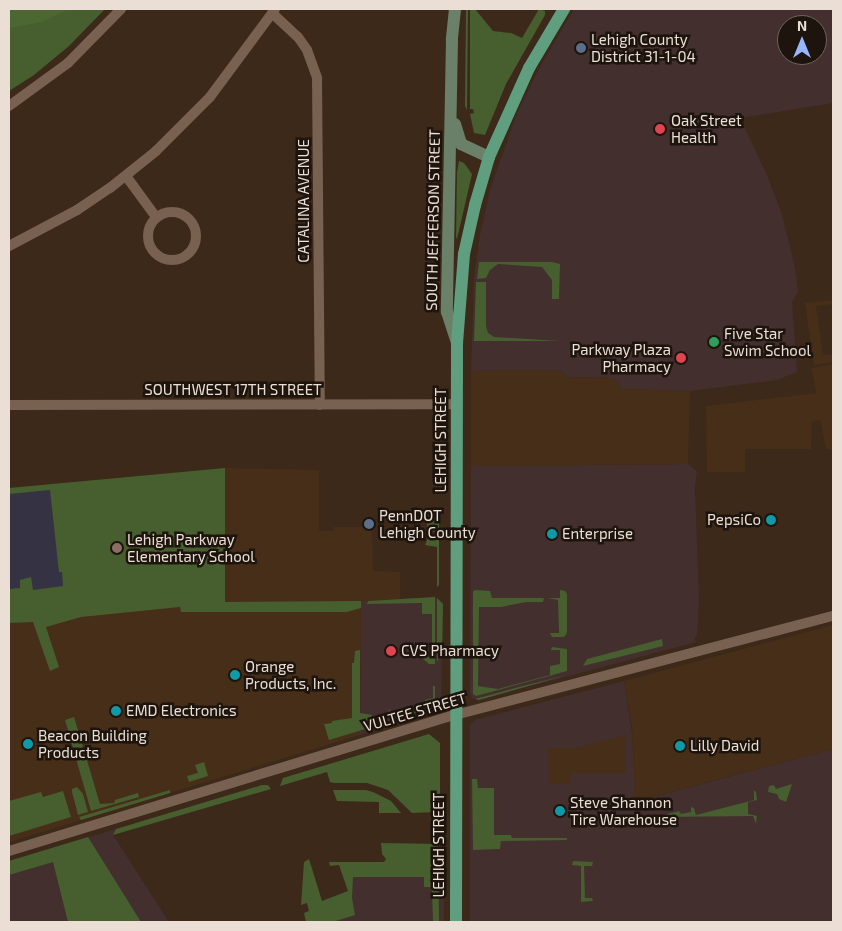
<!DOCTYPE html>
<html>
<head>
<meta charset="utf-8">
<style>
  body { margin:0 }
  #map { position:relative; width:842px; height:931px; overflow:hidden; background:#3c2919; font-family:"Exo 2",sans-serif }
  div>[style] { position:absolute }
  [style*='--x'] { left:calc(var(--x)*1px); top:calc(var(--y)*1px); width:calc(var(--w)*1px); rotate:calc(var(--a)*1deg) }
  .commercial>* { inset:0; background:#432f2e }
  .built>* { inset:0; background:#472e19 }
  .education>* { inset:0; background:#353243 }
  .green>* { inset:0; background:#475e2f }
  .forest>* { inset:0; background:#4d6733 }
  .street>* { height:10px; margin:-5px; padding:0 5px; transform-origin:5px; border-radius:5px; background:#786150 }
  .street>.ring { margin:-5px; padding:0; box-sizing:content-box; background:none; border:10px solid #786150; border-radius:50% }
  .secondary>* { height:12px; margin:-6px; padding:0 6px; transform-origin:6px; border-radius:6px; background:#6b8068 }
  .primary>* { height:12px; margin:-6px; padding:0 6px; transform-origin:6px; border-radius:6px; background:#5f9f7f }
  .dots>* { width:14px; height:14px; translate:-50% -50%; box-sizing:border-box; border:2px solid #1c140d; border-radius:50% }
  span { translate:-50% -50%; white-space:nowrap; text-align:center; line-height:1.15; -webkit-text-stroke:5px #1c140d; paint-order:stroke }
  .poi-label { font-size:15px; color:#ebded4 }
  .left { translate:0 -50%; text-align:left }
  .right { translate:-100% -50%; text-align:right }
  .street-label { font-size:15px; color:#ebded4 }
  .frame { position:absolute; inset:0; border:10px solid #ebded4; pointer-events:none }
  .north { position:absolute; left:777px; top:15px; width:50px; height:50px; box-sizing:border-box; background:#1c140d; border:1px solid #6f655d; border-radius:50%; rotate:0deg; font-size:14px; font-weight:700; line-height:20px; text-align:center; color:#ebded4 }
  .north::after { content:''; display:block; margin:auto; width:18px; height:22px; background:#97b6fd; clip-path:polygon(50% 0,100% 100%,50% 72%,0 100%) }
</style>
</head>
<body>
<div id="map">
  <div class="commercial">
    <div style="clip-path:polygon(evenodd,574px 9px,833px 9px,833px 103px,740px 118px,767px 175px,782px 215px,795px 267px,798px 292px,792px 302px,797px 372px,777px 380px,690px 391px,622px 389px,614px 378px,567px 377px,561px 370px,471px 371px,474px 277px,480px 235px,490px 190px,517px 113px,541px 65px,574px 9px,787px 25px,817px 25px,817px 55px,787px 55px,787px 25px)"></div>
    <div style="clip-path:polygon(688px 464px,697px 471px,695px 487px,699px 601px,697px 635px,694px 639px,696px 642px,479px 700px,472px 698px,470px 693px,471px 466px)"></div>
    <div style="clip-path:polygon(435px 597px,443px 604px,441px 707px,435px 713px,360px 735px,361px 601px)"></div>
    <div style="clip-path:polygon(624px 681px,632px 733px,635px 790px,631px 803px,833px 749px,833px 922px,470px 922px,470px 725px,475px 720px)"></div>
    <div style="clip-path:polygon(116px 829px,113px 835px,169px 922px,9px 922px,9px 861px)"></div>
    <div style="clip-path:polygon(341px 863px,444px 863px,444px 922px,333px 922px,355px 915px)"></div>
  </div>
  <div class="built">
    <div style="clip-path:polygon(833px 300px,833px 304px,816px 306px,823px 355px,833px 354px,833px 362px,814px 365px,805px 303px)"></div>
    <div style="clip-path:polygon(833px 364px,833px 449px,826px 449px,820px 420px,812px 421px,811px 449px,745px 449px,745px 472px,707px 472px,706px 406px,816px 393px,812px 368px)"></div>
    <div style="clip-path:polygon(561px 370px,567px 377px,614px 378px,622px 389px,690px 391px,688px 464px,471px 466px,471px 371px)"></div>
    <div style="clip-path:polygon(225px 468px,319px 470px,319px 531px,334px 531px,334px 527px,372px 527px,373px 571px,400px 572px,400px 600px,361px 601px,360px 735px,9px 842px,9px 623px,225px 602px)"></div>
    <div style="clip-path:polygon(833px 625px,833px 749px,630px 803px,635px 790px,632px 727px,624px 681px)"></div>
    <div style="clip-path:polygon(626px 735px,626px 773px,570px 773px,570px 784px,549px 784px,548px 748px,576px 748px)"></div>
  </div>
  <div class="education">
    <div style="clip-path:polygon(225px 468px,225px 606px,181px 606px,9px 623px,9px 492px)"></div>
  </div>
  <div class="green">
    <div style="clip-path:polygon(9px 9px,105px 9px,69px 46px,34px 75px,9px 91px)"></div>
    <div style="clip-path:polygon(466px 9px,468px 9px,467px 110px,465px 106px)"></div>
    <div style="clip-path:polygon(470px 9px,475px 9px,493px 31px,511px 33px,522px 38px,539px 9px,545px 11px,545px 15px,506px 84px,485px 135px,474px 133px,470px 114px,474px 113px,473px 109px,470px 109px)"></div>
    <div style="clip-path:polygon(459px 161px,464px 163px,472px 174px,457px 239px,456px 237px,457px 172px)"></div>
    <div style="clip-path:polygon(479px 262px,552px 262px,560px 264px,559px 299px,552px 299px,552px 280px,542px 267px,498px 264px,490px 270px,486px 278px,477px 279px)"></div>
    <div style="clip-path:polygon(476px 282px,486px 282px,486px 326px,488px 333px,494px 337px,560px 341px,474px 341px)"></div>
    <div style="clip-path:polygon(225px 468px,225px 602px,361px 601px,361px 608px,347px 612px,181px 612px,180px 607px,81px 617px,46px 627px,59px 667px,50px 671px,33px 622px,9px 623px,9px 589px,20px 588px,20px 580px,31px 577px,33px 590px,63px 586px,62px 572px,59px 572px,50px 490px,9px 494px,9px 488px)"></div>
    <div style="clip-path:polygon(427px 514px,439px 514px,439px 533px,427px 530px)"></div>
    <div style="clip-path:polygon(429px 535px,439px 535px,439px 585px,437px 587px,437px 547px,425px 545px)"></div>
    <div style="clip-path:polygon(476px 590px,490px 591px,492px 598px,544px 598px,543px 602px,526px 602px,501px 607px,479px 607px,478px 686px,498px 689px,550px 675px,550px 666px,560px 664px,560px 650px,551px 650px,552px 647px,567px 649px,567px 671px,476px 696px,473px 694px,473px 591px)"></div>
    <div style="clip-path:polygon(560px 590px,565px 591px,567px 594px,567px 633px,564px 637px,552px 637px,550px 633px,559px 633px,558px 600px,547px 598px,560px 598px)"></div>
    <div style="clip-path:polygon(435px 597px,435px 664px,429px 664px,423px 659px,423px 657px,432px 657px,432px 614px,422px 614px,422px 603px,367px 604px,368px 601px)"></div>
    <div style="clip-path:polygon(437px 598px,443px 604px,442px 653px,437px 662px)"></div>
    <div style="clip-path:polygon(662px 639px,663px 646px,583px 666px,587px 659px)"></div>
    <div style="clip-path:polygon(360px 650px,360px 713px,372px 715px,375px 726px,329px 740px,324px 724px,332px 723px,332px 721px,352px 718px,352px 663px,354px 663px,355px 651px)"></div>
    <div style="clip-path:polygon(567px 675px,479px 700px,475px 699px,515px 688px)"></div>
    <div style="clip-path:polygon(433px 686px,435px 686px,435px 707px,390px 721px,386px 714px,389px 710px,390px 709px,392px 717px,426px 708px,425px 700px,433px 698px)"></div>
    <div style="clip-path:polygon(74px 717px,100px 804px,114px 803px,115px 800px,138px 793px,139px 797px,91px 811px,65px 720px)"></div>
    <div style="clip-path:polygon(429px 734px,440px 743px,440px 805px,438px 812px,412px 813px,388px 790px,367px 783px,334px 783px,330px 782px,327px 772px,280px 786px,283px 778px)"></div>
    <div style="clip-path:polygon(204px 762px,208px 776px,189px 782px,187px 776px,198px 773px,195px 765px)"></div>
    <div style="clip-path:polygon(472px 779px,477px 779px,478px 788px,494px 788px,494px 835px,511px 835px,512px 838px,567px 838px,567px 840px,501px 841px,500px 849px,473px 850px)"></div>
    <div style="clip-path:polygon(792px 784px,786px 802px,779px 799px,777px 794px,768px 792px,769px 786px,774px 785px,776px 789px)"></div>
    <div style="clip-path:polygon(262px 785px,268px 785px,271px 789px,113px 835px,116px 829px)"></div>
    <div style="clip-path:polygon(77px 787px,83px 794px,88px 812px,78px 815px,72px 792px,72px 789px)"></div>
    <div style="clip-path:polygon(170px 790px,170px 793px,81px 820px,79px 817px)"></div>
    <div style="clip-path:polygon(333px 790px,366px 790px,373px 792px,391px 801px,401px 813px,379px 813px,379px 802px,337px 801px)"></div>
    <div style="clip-path:polygon(754px 790px,756px 792px,757px 800px,748px 802px,748px 814px,757px 816px,756px 824px,753px 816px,661px 817px,660px 824px,655px 824px,656px 817px,679px 811px,681px 814px,691px 812px,691px 807px,694px 808px,696px 815px,754px 800px)"></div>
    <div style="clip-path:polygon(63px 791px,71px 817px,9px 836px,9px 801px,41px 792px,43px 797px)"></div>
    <div style="clip-path:polygon(88px 837px,141px 922px,68px 922px,53px 862px,9px 875px,9px 861px)"></div>
    <div style="clip-path:polygon(381px 843px,438px 844px,439px 922px,433px 922px,432px 887px,424px 887px,424px 877px,353px 877px,352px 898px,355px 915px,333px 922px,306px 922px,304px 913px,309px 911px,307px 903px,301px 905px,304px 862px,309px 859px,322px 901px,348px 891px,339px 865px,330px 866px,329px 862px,384px 862px,386px 859px,382px 854px)"></div>
    <div style="clip-path:polygon(573px 861px,593px 862px,592px 866px,584px 866px,585px 898px,592px 898px,593px 901px,581px 902px,581px 866px,572px 865px)"></div>
  </div>
  <div class="forest">
    <div style="clip-path:polygon(9px 9px,69px 9px,42px 22px,9px 28px)"></div>
  </div>
  <div class="street">
    <div style="--x:272;--y:13;--w:35;--a:43"></div>
    <div style="--x:298;--y:37;--w:16;--a:55"></div>
    <div style="--x:307;--y:50;--w:30;--a:70"></div>
    <div style="--x:317;--y:78;--w:327;--a:89.5"></div>
    <div style="--x:9;--y:106;--w:73;--a:-36.1"></div>
    <div style="--x:68;--y:63;--w:76;--a:-45.5"></div>
    <div style="--x:126;--y:176;--w:51;--a:53.8"></div>
    <div class="ring" style="left:148px;top:212px;width:38px;height:38px"></div>
    <div style="--x:9;--y:246;--w:77;--a:-27.9"></div>
    <div style="--x:77;--y:210;--w:40;--a:-34"></div>
    <div style="--x:110;--y:188;--w:59;--a:-38.8"></div>
    <div style="--x:156;--y:151;--w:76;--a:-45"></div>
    <div style="--x:210;--y:97;--w:109;--a:-53.5"></div>
    <div style="--x:9;--y:405;--w:448;--a:-0.1"></div>
    <div style="--x:9;--y:851;--w:466;--a:-17"></div>
    <div style="--x:455;--y:715;--w:391;--a:-14.7"></div>
  </div>
  <div class="secondary">
    <div style="--x:455;--y:9;--w:31;--a:96"></div>
    <div style="--x:452;--y:40;--w:272;--a:91.1"></div>
    <div style="--x:447;--y:312;--w:33;--a:72"></div>
    <div style="--x:455;--y:124;--w:21;--a:73"></div>
    <div style="--x:461;--y:144;--w:31;--a:25"></div>
  </div>
  <div class="primary">
    <div style="--x:456;--y:922;--w:579;--a:-89.9"></div>
    <div style="--x:457;--y:343;--w:89;--a:-85.5"></div>
    <div style="--x:464;--y:254;--w:50;--a:-77.3"></div>
    <div style="--x:475;--y:205;--w:50;--a:-73.7"></div>
    <div style="--x:489;--y:157;--w:98;--a:-65.8"></div>
    <div style="--x:529;--y:68;--w:69;--a:-59.3"></div>
  </div>
  <div class="dots">
    <div style="left:581px;top:48px;background:#5c6f8a"></div>
    <div style="left:660px;top:129px;background:#e0444e"></div>
    <div style="left:714px;top:342px;background:#2e9e5b"></div>
    <div style="left:681px;top:358px;background:#e0444e"></div>
    <div style="left:771px;top:520px;background:#0f9aa8"></div>
    <div style="left:369px;top:524px;background:#5c6f8a"></div>
    <div style="left:552px;top:534px;background:#0f9aa8"></div>
    <div style="left:117px;top:548px;background:#8d6e63"></div>
    <div style="left:391px;top:651px;background:#e0444e"></div>
    <div style="left:235px;top:675px;background:#0f9aa8"></div>
    <div style="left:116px;top:711px;background:#0f9aa8"></div>
    <div style="left:28px;top:744px;background:#0f9aa8"></div>
    <div style="left:680px;top:746px;background:#0f9aa8"></div>
    <div style="left:560px;top:811px;background:#0f9aa8"></div>
  </div>
  <div class="poi-label">
    <span class="left" style="left:591px;top:48px">Lehigh County<br>District 31-1-04</span>
    <span class="left" style="left:671px;top:129px">Oak Street<br>Health</span>
    <span class="left" style="left:724px;top:342px">Five Star<br>Swim School</span>
    <span class="right" style="left:671px;top:358px">Parkway Plaza<br>Pharmacy</span>
    <span class="left" style="left:379px;top:524px">PennDOT<br>Lehigh County</span>
    <span class="right" style="left:761px;top:520px">PepsiCo</span>
    <span class="left" style="left:562px;top:534px">Enterprise</span>
    <span class="left" style="left:127px;top:548px">Lehigh Parkway<br>Elementary School</span>
    <span class="left" style="left:401px;top:651px">CVS Pharmacy</span>
    <span class="left" style="left:245px;top:675px">Orange<br>Products, Inc.</span>
    <span class="left" style="left:126px;top:711px">EMD Electronics</span>
    <span class="left" style="left:38px;top:744px">Beacon Building<br>Products</span>
    <span class="left" style="left:690px;top:746px">Lilly David</span>
    <span class="left" style="left:570px;top:811px">Steve Shannon<br>Tire Warehouse</span>
  </div>
  <div class="street-label">
    <span style="left:304px;top:201px;rotate:-90deg">CATALINA AVENUE</span>
    <span style="left:433px;top:220px;rotate:-89deg">SOUTH JEFFERSON STREET</span>
    <span style="left:233px;top:390px">SOUTHWEST 17TH STREET</span>
    <span style="left:441px;top:440px;rotate:-90deg">LEHIGH STREET</span>
    <span style="left:415px;top:712px;rotate:-16deg">VULTEE STREET</span>
    <span style="left:439px;top:845px;rotate:-90deg">LEHIGH STREET</span>
  </div>
  <div class="frame"></div>
  <div class="north">N</div>
</div>
</body>
</html>
